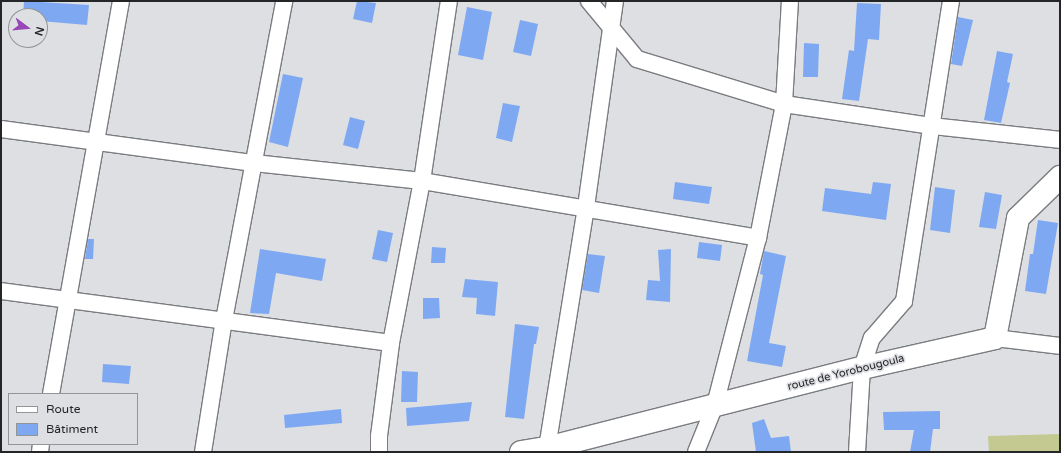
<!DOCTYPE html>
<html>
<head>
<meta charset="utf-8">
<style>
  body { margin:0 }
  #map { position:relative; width:1061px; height:453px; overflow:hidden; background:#dddfe3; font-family:"Varela Round",sans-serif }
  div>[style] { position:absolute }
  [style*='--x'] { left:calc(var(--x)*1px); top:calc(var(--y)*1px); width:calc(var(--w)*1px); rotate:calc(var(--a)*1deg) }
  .green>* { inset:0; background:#c4c992 }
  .building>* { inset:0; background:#7ea9f2 }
  .roads { filter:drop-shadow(1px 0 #7a7c7f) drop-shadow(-1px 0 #7a7c7f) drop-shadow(0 1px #7a7c7f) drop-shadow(0 -1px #7a7c7f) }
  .minor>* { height:16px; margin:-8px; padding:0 8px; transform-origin:8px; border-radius:8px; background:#fff }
  .secondary>* { height:22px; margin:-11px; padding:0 11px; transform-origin:11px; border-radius:11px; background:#fff }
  span { translate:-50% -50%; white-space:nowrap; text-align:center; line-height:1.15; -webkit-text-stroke:3.5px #dddfe3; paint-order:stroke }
  .street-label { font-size:11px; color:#242526 }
  .frame { position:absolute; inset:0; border:2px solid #242526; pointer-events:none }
  .legend { position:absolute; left:8px; top:393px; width:130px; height:52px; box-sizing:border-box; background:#dddfe3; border:1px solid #939597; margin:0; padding:5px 7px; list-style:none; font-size:12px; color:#242526 }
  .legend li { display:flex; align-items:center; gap:8px; height:20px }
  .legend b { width:20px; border:1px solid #939597 }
  .north { position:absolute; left:8px; top:8px; width:40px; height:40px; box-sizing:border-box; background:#dddfe3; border:1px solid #939597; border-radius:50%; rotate:106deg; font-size:11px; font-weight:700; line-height:16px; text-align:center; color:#242526 }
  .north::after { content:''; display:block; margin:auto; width:14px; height:18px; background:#9947b6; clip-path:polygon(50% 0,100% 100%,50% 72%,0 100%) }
</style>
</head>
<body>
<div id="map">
  <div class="green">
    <div style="clip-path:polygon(1060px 434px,1060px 452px,989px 452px,988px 436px)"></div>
  </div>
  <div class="building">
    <div style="clip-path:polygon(24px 1px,89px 5px,87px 25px,40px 21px,40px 16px,23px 16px)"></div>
    <div style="clip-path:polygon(357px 1px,376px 3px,372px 23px,353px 19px)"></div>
    <div style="clip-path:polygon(857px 3px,881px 4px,879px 40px,868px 39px,859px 101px,842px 99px,849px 50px,854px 51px)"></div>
    <div style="clip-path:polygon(467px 7px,492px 12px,483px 60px,458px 55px)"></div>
    <div style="clip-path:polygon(958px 17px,973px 20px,962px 66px,951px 64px)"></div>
    <div style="clip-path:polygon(520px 20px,538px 24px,531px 56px,513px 52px)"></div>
    <div style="clip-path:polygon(804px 43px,819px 44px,818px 77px,803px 77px)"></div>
    <div style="clip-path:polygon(997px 51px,1013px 54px,1007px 82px,1010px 83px,1001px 123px,984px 120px)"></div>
    <div style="clip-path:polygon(283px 74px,303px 78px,288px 147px,269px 142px)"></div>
    <div style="clip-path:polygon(503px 103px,520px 106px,512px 142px,496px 138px)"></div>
    <div style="clip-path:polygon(350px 117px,365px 121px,358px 149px,343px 145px)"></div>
    <div style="clip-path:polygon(675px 182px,712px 187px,709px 204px,673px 199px)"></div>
    <div style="clip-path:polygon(873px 182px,891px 184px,886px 220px,822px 211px,825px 188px,871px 194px)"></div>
    <div style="clip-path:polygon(935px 187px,955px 190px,950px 233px,930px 230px)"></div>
    <div style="clip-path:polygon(985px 192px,1002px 195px,996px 229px,979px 227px)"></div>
    <div style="clip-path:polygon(1038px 220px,1058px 223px,1046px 294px,1025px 291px,1030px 254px,1033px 254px)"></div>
    <div style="clip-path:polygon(378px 230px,393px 233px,387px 262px,372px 259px)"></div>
    <div style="clip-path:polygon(88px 239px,94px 239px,93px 259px,85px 259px)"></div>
    <div style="clip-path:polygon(699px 242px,722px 245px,720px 261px,697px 258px)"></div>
    <div style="clip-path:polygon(432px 247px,446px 248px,445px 263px,431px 263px)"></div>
    <div style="clip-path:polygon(260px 249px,326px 259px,322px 281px,276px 273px,269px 314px,250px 313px)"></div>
    <div style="clip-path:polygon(671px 249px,670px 302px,646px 300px,648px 280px,660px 281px,658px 250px)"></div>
    <div style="clip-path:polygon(764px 251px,786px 256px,769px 343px,786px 346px,782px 367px,747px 361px,763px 275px,760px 274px)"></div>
    <div style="clip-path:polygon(588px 254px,605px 256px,599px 293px,582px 290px)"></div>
    <div style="clip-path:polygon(465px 279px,498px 282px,495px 316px,476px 314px,477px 298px,462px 297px)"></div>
    <div style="clip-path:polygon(423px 298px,439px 298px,440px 318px,423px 319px)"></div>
    <div style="clip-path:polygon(515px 324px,539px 327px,536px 344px,534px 344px,524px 419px,505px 417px)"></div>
    <div style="clip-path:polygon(103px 364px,131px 366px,129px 384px,102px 382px)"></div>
    <div style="clip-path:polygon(402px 371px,418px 372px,417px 402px,401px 402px)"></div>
    <div style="clip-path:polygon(472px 402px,469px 421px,407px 426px,406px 408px)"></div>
    <div style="clip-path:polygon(341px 409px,342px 423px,285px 428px,284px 415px)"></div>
    <div style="clip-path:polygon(940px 411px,940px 429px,933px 429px,930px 452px,910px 452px,914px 430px,884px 430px,883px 412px)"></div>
    <div style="clip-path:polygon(764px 419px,771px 438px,789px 436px,791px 452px,756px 452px,752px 423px)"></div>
  </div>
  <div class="roads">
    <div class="minor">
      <div style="--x:589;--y:1;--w:75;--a:50.4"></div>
      <div style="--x:637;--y:59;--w:154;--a:17"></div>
      <div style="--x:784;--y:104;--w:150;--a:8.5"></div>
      <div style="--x:932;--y:126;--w:129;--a:6.2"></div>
      <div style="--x:1;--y:129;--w:255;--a:7.7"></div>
      <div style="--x:254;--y:163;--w:169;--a:6.1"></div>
      <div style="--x:422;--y:181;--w:341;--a:9.6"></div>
      <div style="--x:1;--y:291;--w:393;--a:7.6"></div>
      <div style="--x:995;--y:338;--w:65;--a:7"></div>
      <div style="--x:51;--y:394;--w:399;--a:-79.9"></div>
      <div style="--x:547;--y:448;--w:244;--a:-80.8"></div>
      <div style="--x:586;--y:207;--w:208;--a:-82"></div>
      <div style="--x:40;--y:452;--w:8;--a:-83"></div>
      <div style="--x:203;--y:452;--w:134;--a:-81"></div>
      <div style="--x:224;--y:320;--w:325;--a:-79.3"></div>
      <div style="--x:379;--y:452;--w:16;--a:-90"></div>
      <div style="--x:379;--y:436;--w:94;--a:-82.6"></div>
      <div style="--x:391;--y:343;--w:165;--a:-79.2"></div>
      <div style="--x:422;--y:181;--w:182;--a:-81.5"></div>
      <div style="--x:696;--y:452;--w:51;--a:-68"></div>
      <div style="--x:715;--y:405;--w:172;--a:-75.6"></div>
      <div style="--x:758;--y:238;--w:136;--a:-79"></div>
      <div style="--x:784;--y:104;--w:103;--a:-86.7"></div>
      <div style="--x:857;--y:452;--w:84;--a:-86.6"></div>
      <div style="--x:862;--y:368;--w:32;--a:-72"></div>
      <div style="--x:872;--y:338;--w:49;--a:-49.1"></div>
      <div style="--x:904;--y:301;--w:304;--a:-81.1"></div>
    </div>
    <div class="secondary">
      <div style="--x:521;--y:452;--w:26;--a:-9"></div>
      <div style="--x:547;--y:448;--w:325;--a:-14.3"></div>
      <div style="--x:862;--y:368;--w:136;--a:-12.7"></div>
      <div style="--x:995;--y:338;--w:122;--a:-79.1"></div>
      <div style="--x:1018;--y:218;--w:59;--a:-44.3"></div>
    </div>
  </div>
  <div class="street-label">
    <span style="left:846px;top:373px;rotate:-14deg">route de Yorobougoula</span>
  </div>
  <div class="frame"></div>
  <ul class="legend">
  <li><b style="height:5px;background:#fff"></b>Route</li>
  <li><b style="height:11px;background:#7ea9f2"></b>Bâtiment</li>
  </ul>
  <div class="north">N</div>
</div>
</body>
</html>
